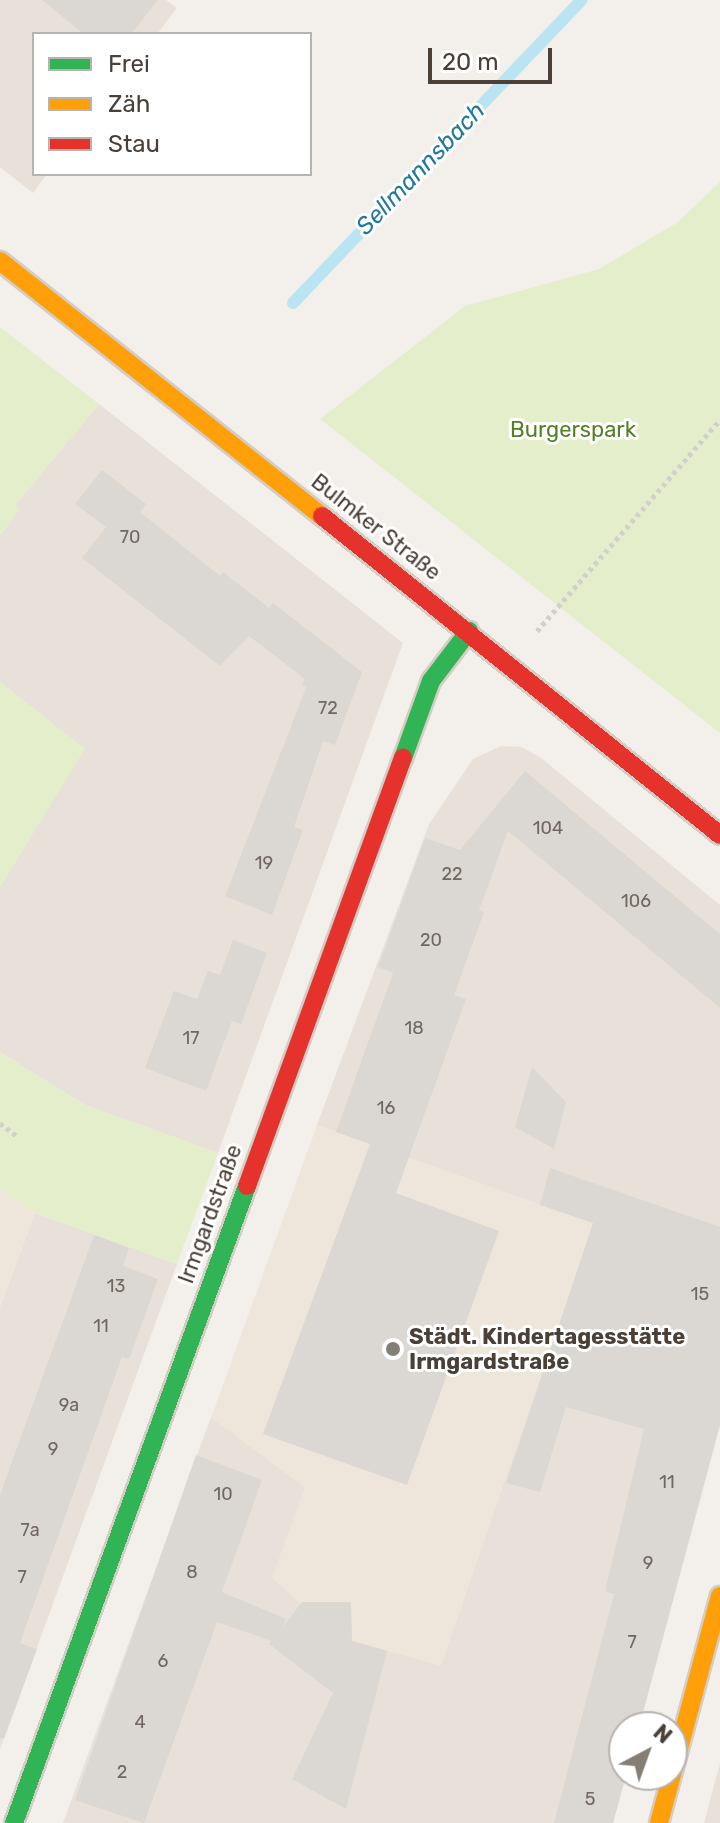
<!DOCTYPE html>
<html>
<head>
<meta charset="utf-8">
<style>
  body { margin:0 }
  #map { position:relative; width:720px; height:1823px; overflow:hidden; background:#f3f0ec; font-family:Rubik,sans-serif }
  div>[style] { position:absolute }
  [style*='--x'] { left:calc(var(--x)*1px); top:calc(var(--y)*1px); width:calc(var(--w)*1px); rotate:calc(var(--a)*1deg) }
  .residential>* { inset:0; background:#e7e1d9 }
  .education>* { inset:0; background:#eee6db }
  .green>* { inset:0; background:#e5eecb }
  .stream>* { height:12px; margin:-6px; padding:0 6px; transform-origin:6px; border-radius:6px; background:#bbe4f2 }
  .building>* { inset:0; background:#dbd7d3 }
  .path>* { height:5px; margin-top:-2.5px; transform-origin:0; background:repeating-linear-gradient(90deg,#d3d0cb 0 4px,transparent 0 8px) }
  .roads { filter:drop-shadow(2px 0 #d4cdc4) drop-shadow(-2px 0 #d4cdc4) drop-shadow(0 2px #d4cdc4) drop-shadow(0 -2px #d4cdc4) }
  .fast>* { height:18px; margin:-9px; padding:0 9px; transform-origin:9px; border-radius:9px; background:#30b455 }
  .slow>* { height:18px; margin:-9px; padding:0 9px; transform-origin:9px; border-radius:9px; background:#ff9f0a }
  .jam>* { height:18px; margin:-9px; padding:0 9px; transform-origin:9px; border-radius:9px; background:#e5322d }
  .dots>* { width:22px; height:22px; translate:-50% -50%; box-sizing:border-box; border:4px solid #fff; border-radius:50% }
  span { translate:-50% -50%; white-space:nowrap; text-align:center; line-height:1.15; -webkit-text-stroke:6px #fff; paint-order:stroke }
  .number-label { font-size:18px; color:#706760 }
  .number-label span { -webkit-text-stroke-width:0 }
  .park-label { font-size:22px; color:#548125 }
  .street-label { font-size:22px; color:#4a4037 }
  .poi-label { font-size:22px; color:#4a4037; font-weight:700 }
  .left { translate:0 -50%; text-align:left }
  .water-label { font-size:24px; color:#23799b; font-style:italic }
  .legend { position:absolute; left:32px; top:32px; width:280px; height:144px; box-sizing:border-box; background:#fff; border:2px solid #b7b3af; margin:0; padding:10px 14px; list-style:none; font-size:24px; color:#4a4037 }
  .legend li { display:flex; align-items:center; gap:16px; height:40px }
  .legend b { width:40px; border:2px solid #b7b3af }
  .north { position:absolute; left:608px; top:1711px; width:80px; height:80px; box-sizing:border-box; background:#fff; border:2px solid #b7b3af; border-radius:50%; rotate:41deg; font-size:22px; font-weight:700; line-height:32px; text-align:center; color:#4a4037 }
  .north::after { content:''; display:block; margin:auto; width:28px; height:36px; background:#857e76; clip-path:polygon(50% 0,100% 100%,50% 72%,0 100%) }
  .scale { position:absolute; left:428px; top:48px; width:124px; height:36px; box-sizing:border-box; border:4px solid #4a4037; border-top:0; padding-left:10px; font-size:24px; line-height:28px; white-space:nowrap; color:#4a4037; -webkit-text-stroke:6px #fff; paint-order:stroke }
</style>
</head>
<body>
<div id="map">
  <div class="residential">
    <div style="clip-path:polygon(0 0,166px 0,177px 8px,157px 34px,34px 34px,34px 174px,47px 174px,33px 193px,0 167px)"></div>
    <div style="clip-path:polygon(99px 404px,403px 643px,218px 1153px,85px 1105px,0 1052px,0 887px,84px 749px,0 682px,0 535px,19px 510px,15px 505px)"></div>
    <div style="clip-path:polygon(501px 746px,521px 747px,540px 757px,720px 905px,720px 1425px,639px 1727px,624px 1727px,626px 1775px,613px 1823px,63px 1823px,211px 1417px,305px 1487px,336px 1636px,441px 1665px,593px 1224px,317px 1125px,429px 824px,473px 759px)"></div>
    <div style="clip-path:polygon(35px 1213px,177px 1264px,0 1749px,0 1307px)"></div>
    <div style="clip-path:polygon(720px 1763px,720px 1823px,704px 1823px)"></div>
  </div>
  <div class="education">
    <div style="clip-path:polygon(317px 1125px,593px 1223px,441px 1666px,336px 1636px,272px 1578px,305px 1487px,211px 1418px)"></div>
    <div style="clip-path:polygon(0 1189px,35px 1213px,0 1307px)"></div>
  </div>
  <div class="green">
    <div style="clip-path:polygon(720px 182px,720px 733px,320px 419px,465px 306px,599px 269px,678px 222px)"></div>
    <div style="clip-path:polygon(0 327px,99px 404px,15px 505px,20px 509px,0 535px)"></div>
    <div style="clip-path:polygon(0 682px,85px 749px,0 887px)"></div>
    <div style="clip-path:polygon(0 1052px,85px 1105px,218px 1153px,177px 1264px,35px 1213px,0 1189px)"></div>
  </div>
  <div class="stream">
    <div style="--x:293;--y:303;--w:419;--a:-46.4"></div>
  </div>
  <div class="building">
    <div style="clip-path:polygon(42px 0,158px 0,131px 34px,84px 34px)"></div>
    <div style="clip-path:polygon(102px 470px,146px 504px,140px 512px,220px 576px,223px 572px,269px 608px,273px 603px,362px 672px,335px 745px,323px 741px,294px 827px,303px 830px,272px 915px,225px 896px,306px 688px,302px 684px,305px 679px,249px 636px,220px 666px,82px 558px,106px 527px,75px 504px)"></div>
    <div style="clip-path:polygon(525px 771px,720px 934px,720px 1008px,508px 831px,479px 910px,484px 912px,454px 995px,466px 999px,396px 1193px,499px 1231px,407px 1485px,263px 1434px,370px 1144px,336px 1132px,393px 973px,378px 967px,425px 838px,460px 850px)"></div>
    <div style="clip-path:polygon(233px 940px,267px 953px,241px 1024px,232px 1021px,206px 1091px,145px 1068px,174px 991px,197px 999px,208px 971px,220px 975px)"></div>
    <div style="clip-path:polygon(532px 1067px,566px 1102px,554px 1149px,515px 1127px)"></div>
    <div style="clip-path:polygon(550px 1168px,720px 1227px,720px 1425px,639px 1727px,624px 1727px,626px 1775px,613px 1823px,554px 1823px,614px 1594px,605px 1591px,644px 1429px,566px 1407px,540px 1492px,506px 1483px,593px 1223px,540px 1205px)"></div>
    <div style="clip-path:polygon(94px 1235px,129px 1248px,123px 1266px,158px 1279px,129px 1359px,122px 1357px,20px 1643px,37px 1649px,4px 1739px,0 1738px,0 1495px)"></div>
    <div style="clip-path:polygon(196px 1455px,262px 1480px,222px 1592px,286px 1619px,283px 1627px,302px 1602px,351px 1602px,352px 1641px,387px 1651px,346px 1809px,292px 1779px,333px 1693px,269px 1644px,272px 1641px,217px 1622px,144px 1823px,75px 1800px)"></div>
  </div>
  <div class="path">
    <div style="--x:537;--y:631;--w:279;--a:-49.1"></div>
    <div style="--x:0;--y:1123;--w:24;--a:38"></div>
  </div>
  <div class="roads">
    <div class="fast">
      <div style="--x:403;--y:758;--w:82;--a:-70"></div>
      <div style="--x:431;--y:681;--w:63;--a:-52.8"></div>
      <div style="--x:14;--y:1823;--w:678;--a:-69.91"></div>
    </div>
    <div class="slow">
      <div style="--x:0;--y:261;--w:411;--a:38.4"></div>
      <div style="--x:659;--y:1823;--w:235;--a:-75"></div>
    </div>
    <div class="jam">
      <div style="--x:322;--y:516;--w:510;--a:38.71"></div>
      <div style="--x:247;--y:1186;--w:456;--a:-70"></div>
    </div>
  </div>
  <div class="dots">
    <div style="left:393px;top:1349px;background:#857e76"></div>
  </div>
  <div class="number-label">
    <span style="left:130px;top:537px">70</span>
    <span style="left:328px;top:708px">72</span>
    <span style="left:548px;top:828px">104</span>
    <span style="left:264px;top:863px">19</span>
    <span style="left:452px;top:874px">22</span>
    <span style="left:636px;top:901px">106</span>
    <span style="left:431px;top:940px">20</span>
    <span style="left:414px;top:1028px">18</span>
    <span style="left:191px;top:1038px">17</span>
    <span style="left:386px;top:1108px">16</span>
    <span style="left:116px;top:1286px">13</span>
    <span style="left:700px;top:1294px">15</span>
    <span style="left:101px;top:1326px">11</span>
    <span style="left:69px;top:1405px">9a</span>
    <span style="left:53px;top:1449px">9</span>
    <span style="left:667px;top:1482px">11</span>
    <span style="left:223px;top:1494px">10</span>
    <span style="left:30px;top:1530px">7a</span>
    <span style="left:648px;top:1563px">9</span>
    <span style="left:192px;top:1572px">8</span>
    <span style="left:22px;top:1577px">7</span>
    <span style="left:632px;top:1642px">7</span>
    <span style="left:163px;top:1661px">6</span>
    <span style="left:140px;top:1722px">4</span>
    <span style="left:122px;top:1772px">2</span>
    <span style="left:590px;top:1799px">5</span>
  </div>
  <div class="park-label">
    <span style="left:573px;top:430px">Burgerspark</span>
  </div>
  <div class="street-label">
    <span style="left:376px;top:527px;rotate:38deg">Bulmker Straße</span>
    <span style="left:210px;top:1214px;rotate:-70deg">Irmgardstraße</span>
  </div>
  <div class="poi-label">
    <span class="left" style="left:409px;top:1349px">Städt. Kindertagesstätte<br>Irmgardstraße</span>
  </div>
  <div class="water-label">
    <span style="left:421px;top:169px;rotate:-46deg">Sellmannsbach</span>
  </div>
  <ul class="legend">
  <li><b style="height:10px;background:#30b455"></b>Frei</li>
  <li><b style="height:10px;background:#ff9f0a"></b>Zäh</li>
  <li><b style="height:10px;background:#e5322d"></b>Stau</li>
  </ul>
  <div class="north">N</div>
  <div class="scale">20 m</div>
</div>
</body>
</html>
